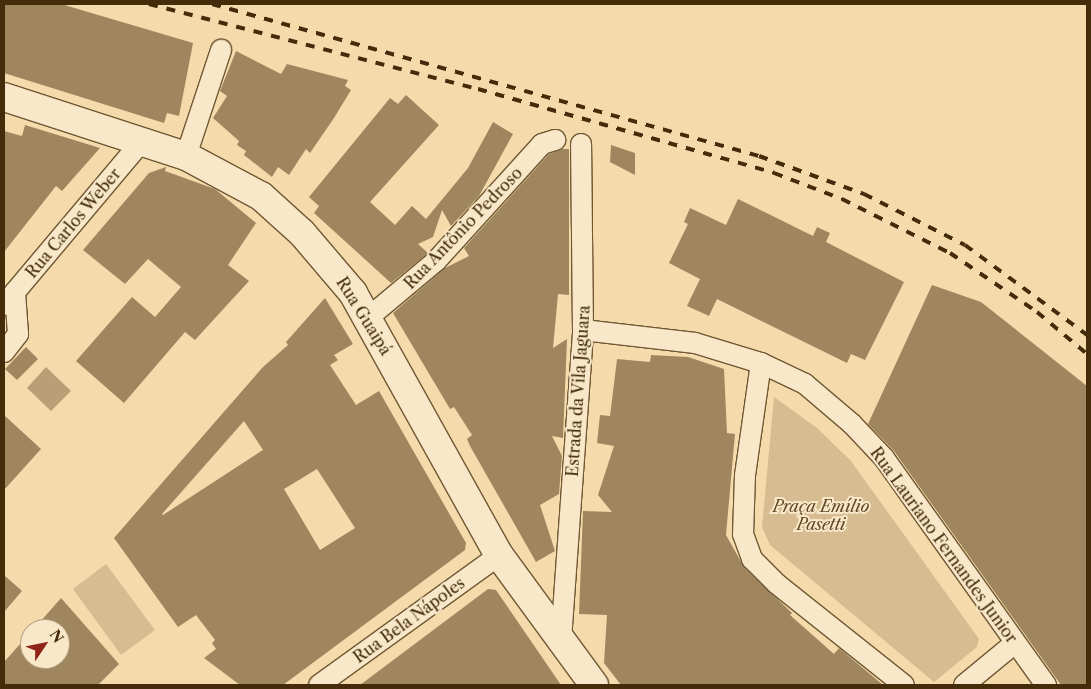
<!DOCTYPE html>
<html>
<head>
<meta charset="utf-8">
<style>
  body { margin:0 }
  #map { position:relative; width:1091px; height:689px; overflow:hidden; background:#f5daac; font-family:"Libre Caslon Text",serif }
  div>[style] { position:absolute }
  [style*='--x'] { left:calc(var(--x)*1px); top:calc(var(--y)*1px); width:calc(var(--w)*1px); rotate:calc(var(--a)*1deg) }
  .green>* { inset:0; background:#d7bc91 }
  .water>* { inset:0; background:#b99f75 }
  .building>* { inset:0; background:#a0865f }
  .roads { filter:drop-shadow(1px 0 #705833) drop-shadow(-1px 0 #705833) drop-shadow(0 1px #705833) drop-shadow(0 -1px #705833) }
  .minor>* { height:20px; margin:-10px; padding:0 10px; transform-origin:10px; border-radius:10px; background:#f8e7c9 }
  .secondary>* { height:28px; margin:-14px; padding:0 14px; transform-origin:14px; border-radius:14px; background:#f8e7c9 }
  .rail>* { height:4px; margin-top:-2px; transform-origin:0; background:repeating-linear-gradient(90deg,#442c0b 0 9px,transparent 0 18px) }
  span { translate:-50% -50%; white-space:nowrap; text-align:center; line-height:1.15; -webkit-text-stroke:4px #f8e7c9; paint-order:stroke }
  .street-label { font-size:16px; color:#442c0b }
  .park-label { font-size:16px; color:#614926; font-style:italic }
  .frame { position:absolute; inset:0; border:5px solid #442c0b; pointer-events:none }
  .north { position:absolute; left:20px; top:619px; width:50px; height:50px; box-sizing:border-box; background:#f8e7c9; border:1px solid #b09c7d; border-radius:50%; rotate:56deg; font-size:14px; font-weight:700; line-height:20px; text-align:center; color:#442c0b }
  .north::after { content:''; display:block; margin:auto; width:18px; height:22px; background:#8f2418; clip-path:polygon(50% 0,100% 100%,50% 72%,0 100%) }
</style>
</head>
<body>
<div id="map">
  <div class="green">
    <div style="clip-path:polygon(774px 397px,817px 428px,851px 461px,979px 639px,977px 647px,934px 682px,770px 545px,762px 527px)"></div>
    <div style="clip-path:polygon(106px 564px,155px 630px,121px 655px,73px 589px)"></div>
  </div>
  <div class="water">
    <div style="clip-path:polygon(46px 367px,71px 391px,51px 411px,27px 388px)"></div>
  </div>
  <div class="building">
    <div style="clip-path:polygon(4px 4px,61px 4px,193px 43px,179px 116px,167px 113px,164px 123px,4px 73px)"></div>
    <div style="clip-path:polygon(236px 51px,281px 74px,287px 64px,348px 80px,345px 86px,351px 90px,334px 118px,310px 153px,306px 149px,289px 175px,278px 167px,272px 177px,244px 155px,246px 151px,237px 145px,239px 141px,213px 118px,227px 96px,220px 91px)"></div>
    <div style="clip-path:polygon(406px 95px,439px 125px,370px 202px,395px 225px,412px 206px,426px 219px,468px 168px,493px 122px,513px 134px,479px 196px,451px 226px,442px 210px,433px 237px,418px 244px,428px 253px,391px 283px,314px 213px,319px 206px,309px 197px,390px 98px,398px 104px)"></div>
    <div style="clip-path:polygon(25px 125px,100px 148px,62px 191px,56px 186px,4px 252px,4px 131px,22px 136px)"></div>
    <div style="clip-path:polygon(611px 145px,635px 153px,635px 175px,610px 162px)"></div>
    <div style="clip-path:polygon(563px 149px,569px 149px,569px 295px,558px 294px,553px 348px,567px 339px,563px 438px,552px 436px,562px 456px,559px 494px,540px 505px,555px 551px,536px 562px,470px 446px,467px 439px,472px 435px,454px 407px,450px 409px,393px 313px,445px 268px,469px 256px,464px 248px,549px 154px)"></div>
    <div style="clip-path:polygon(166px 167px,165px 171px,215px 189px,256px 223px,228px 265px,249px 281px,195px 340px,185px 332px,124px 403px,76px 361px,132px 297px,155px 317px,181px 287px,148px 259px,125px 284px,83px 250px,149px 173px)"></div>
    <div style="clip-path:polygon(738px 199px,813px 236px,817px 227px,830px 233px,826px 242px,904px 282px,865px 360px,851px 354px,847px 363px,717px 299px,709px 316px,687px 306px,700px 279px,669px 263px,688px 224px,684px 222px,690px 208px,726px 225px)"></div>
    <div style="clip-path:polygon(932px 285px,981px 302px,1087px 386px,1087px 685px,1061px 685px,894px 451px,868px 424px)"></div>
    <div style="clip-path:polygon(evenodd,325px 298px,353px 344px,334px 355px,338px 360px,330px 365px,356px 405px,379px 391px,466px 543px,465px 550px,283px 685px,240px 685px,204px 658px,216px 649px,212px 643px,215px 640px,196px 615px,178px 627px,114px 538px,263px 367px,288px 345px,286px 342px,325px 298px,244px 421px,263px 450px,163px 515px,162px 514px,244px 421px,325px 298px,317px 469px,355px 528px,320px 550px,284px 489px,317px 469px)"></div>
    <div style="clip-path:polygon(26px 347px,38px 359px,17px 380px,5px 369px)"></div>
    <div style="clip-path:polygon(651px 355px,688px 357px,724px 369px,727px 433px,735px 434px,726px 535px,744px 567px,792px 613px,790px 615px,834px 654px,839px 648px,883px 685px,621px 685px,604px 663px,607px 615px,579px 614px,583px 511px,612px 512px,598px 495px,614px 446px,597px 443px,600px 415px,610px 416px,617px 359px,650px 362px)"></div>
    <div style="clip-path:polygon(4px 415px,41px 449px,4px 490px)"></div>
    <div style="clip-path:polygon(4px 575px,22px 591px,4px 612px)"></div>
    <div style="clip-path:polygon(488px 589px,496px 590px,561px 685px,360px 685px)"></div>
    <div style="clip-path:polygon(61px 598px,119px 664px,98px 685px,4px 685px,4px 662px,30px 633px,30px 659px,60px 659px,60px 629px,34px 629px)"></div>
  </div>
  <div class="roads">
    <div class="minor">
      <div style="--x:186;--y:156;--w:112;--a:-71.7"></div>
      <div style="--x:4;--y:305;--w:214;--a:-49.9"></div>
      <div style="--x:368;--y:318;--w:89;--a:-40"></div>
      <div style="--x:436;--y:261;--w:158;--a:-47.8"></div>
      <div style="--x:542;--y:144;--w:14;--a:-17"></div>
      <div style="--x:583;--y:330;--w:113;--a:6.6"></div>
      <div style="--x:695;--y:343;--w:69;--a:16.9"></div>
      <div style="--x:761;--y:363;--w:49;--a:25.5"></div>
      <div style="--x:805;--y:384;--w:62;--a:40.4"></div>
      <div style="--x:852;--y:424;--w:47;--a:46.7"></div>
      <div style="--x:884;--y:458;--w:279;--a:54.5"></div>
      <div style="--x:4;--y:352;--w:23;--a:-52"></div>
      <div style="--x:18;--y:334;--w:42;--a:-94.1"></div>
      <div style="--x:761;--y:363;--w:113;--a:98.1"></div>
      <div style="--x:745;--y:475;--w:59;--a:91.9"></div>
      <div style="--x:743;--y:534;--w:27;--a:70"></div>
      <div style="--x:752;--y:559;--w:35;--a:45"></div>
      <div style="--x:777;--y:584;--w:162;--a:38.5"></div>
      <div style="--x:561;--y:640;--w:311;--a:-85.9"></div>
      <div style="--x:583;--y:330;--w:186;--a:-90.6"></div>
      <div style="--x:319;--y:685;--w:222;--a:-35.8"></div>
      <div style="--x:964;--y:685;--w:66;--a:-39.5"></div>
    </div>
    <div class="secondary">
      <div style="--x:4;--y:97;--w:191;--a:18"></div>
      <div style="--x:186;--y:156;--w:85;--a:28.1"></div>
      <div style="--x:261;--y:196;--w:55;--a:42.1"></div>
      <div style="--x:302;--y:233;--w:79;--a:49.6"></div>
      <div style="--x:353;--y:293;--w:300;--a:60.9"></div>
      <div style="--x:499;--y:555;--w:161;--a:53.8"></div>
    </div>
  </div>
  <div class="rail">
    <div style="--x:149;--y:4;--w:340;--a:14.5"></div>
    <div style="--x:478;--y:89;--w:308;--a:15.8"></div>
    <div style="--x:774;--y:173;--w:73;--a:20.9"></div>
    <div style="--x:842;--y:199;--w:121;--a:26.6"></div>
    <div style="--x:950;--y:253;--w:105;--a:34.1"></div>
    <div style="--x:1037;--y:312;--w:65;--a:40"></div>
    <div style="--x:212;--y:4;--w:568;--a:15.53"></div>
    <div style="--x:759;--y:156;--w:112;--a:19.9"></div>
    <div style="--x:864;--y:194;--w:113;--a:26.8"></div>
    <div style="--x:965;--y:245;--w:152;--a:36.4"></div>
  </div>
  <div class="street-label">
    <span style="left:73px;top:223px;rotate:-50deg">Rua Carlos Weber</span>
    <span style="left:463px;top:228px;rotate:-46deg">Rua Antônio Pedroso</span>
    <span style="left:364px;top:316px;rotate:58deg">Rua Guaipá</span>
    <span style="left:578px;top:391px;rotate:-86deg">Estrada da Vila Jaguara</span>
    <span style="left:944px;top:545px;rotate:54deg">Rua Lauriano Fernandes Junior</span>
    <span style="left:409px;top:620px;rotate:-36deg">Rua Bela Nápoles</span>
  </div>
  <div class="park-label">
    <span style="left:821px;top:515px">Praça Emílio<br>Pasetti</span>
  </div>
  <div class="frame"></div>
  <div class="north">N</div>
</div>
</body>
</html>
